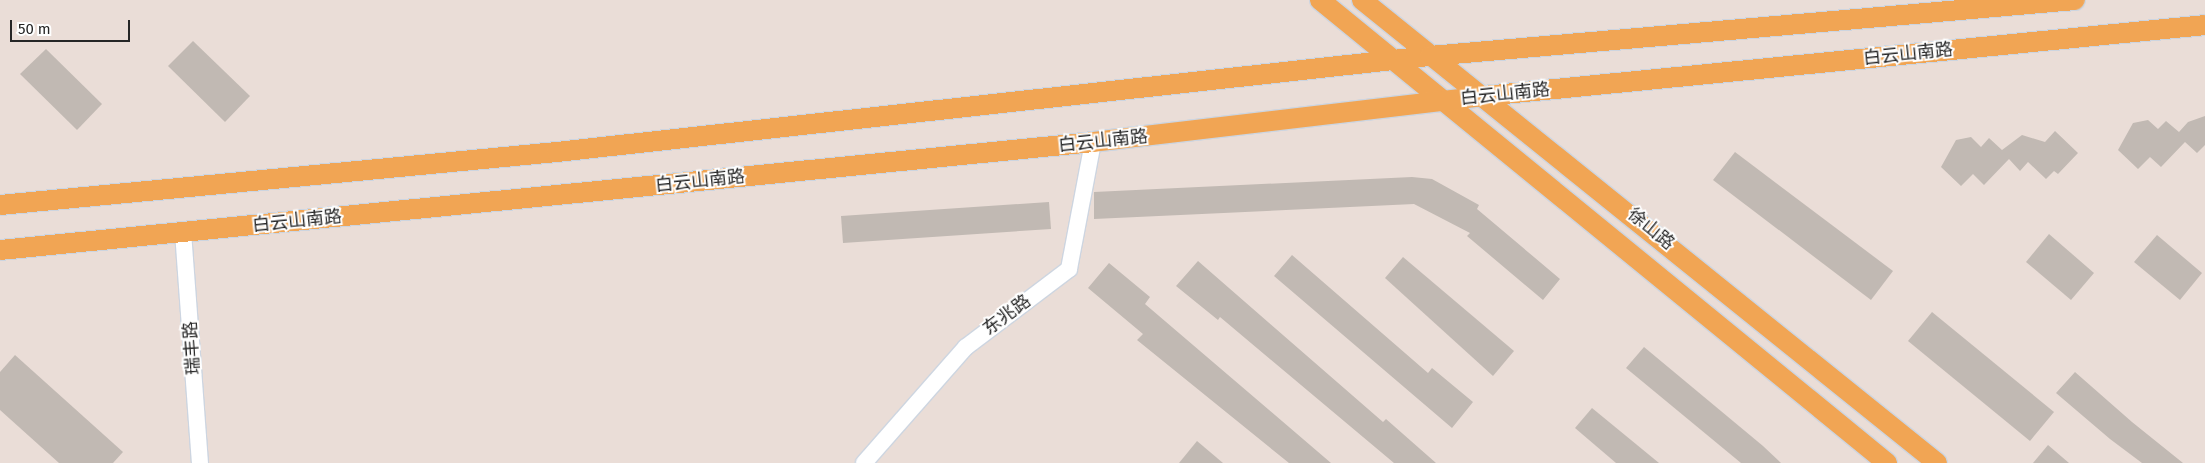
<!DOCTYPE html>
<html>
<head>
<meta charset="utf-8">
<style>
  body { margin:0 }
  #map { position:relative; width:2205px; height:463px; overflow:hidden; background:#eaddd7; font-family:"Fira Sans","Noto Sans SC",sans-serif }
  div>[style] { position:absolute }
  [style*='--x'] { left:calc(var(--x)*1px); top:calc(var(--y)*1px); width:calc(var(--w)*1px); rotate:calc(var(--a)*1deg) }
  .building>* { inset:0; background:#c1b9b3 }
  .roads { filter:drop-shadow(1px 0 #cdd5e0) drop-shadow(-1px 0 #cdd5e0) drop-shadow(0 1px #cdd5e0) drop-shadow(0 -1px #cdd5e0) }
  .minor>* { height:16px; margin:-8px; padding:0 8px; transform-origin:8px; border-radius:8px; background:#fff }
  .major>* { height:20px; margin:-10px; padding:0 10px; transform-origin:10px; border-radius:10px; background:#f1a554 }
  span { translate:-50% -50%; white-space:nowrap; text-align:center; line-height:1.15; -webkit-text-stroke:4px #fff; paint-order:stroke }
  .street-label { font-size:18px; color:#262626 }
  .scale { position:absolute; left:10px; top:20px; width:120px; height:22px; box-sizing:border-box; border:2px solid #262626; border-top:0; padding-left:6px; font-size:15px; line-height:18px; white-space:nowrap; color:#262626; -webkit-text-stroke:4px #fff; paint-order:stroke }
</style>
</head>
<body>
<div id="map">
  <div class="building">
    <div style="clip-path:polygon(193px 41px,250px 96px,225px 122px,168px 66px)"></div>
    <div style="clip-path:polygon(46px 49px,102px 104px,77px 130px,20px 74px)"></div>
    <div style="clip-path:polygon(2205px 116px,2205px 145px,2197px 153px,2185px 142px,2161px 167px,2150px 157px,2138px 169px,2118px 150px,2133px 123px,2148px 120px,2158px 129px,2166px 121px,2179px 132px,2188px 122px)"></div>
    <div style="clip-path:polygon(2055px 131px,2078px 153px,2058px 174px,2054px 171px,2046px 179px,2028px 162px,2020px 171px,2009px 159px,1984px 185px,1973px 174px,1961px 186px,1941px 167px,1956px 140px,1971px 137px,1981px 147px,1989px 138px,2002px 150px,2022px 135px,2045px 142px)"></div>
    <div style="clip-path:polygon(1735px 152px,1893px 271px,1871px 300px,1713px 180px)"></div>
    <div style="clip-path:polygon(1412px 177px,1432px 179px,1479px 205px,1477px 209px,1560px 279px,1543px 300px,1467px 236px,1470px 233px,1414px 204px,1094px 219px,1094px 192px)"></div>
    <div style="clip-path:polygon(1049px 202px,1051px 229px,843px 243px,841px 216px)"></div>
    <div style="clip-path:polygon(2049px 234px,2094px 273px,2071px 300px,2026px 262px)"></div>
    <div style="clip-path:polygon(2157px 235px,2202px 273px,2180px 300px,2134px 262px)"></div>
    <div style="clip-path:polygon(1292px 255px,1428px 373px,1432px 368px,1473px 402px,1452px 428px,1274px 276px)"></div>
    <div style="clip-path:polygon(1403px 257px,1514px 351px,1493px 376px,1385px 278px)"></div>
    <div style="clip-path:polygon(1198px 261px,1383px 422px,1386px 419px,1436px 463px,1394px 463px,1220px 317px,1218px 320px,1176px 286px)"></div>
    <div style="clip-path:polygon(1109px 263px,1150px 297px,1145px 304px,1331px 463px,1289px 463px,1137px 340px,1143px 334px,1088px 288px)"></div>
    <div style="clip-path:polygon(1932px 312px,2054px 412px,2030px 441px,1908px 341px)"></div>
    <div style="clip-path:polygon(1644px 347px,1763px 446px,1781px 463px,1741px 463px,1626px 368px)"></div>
    <div style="clip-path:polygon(15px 355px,123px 452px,113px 463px,59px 463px,0 410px,0 372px)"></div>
    <div style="clip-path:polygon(2075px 372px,2132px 422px,2183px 463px,2142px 463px,2110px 439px,2056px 393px)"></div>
    <div style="clip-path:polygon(1592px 408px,1659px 463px,1616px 463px,1575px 428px)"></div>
    <div style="clip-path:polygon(1197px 441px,1223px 463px,1179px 463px)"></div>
    <div style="clip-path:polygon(2048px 445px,2069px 463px,2033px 463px)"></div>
  </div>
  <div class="roads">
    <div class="minor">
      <div style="--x:183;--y:232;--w:232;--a:85.8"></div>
      <div style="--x:864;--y:463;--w:154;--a:-48.7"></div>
      <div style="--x:966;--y:347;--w:129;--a:-37.1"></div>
      <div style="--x:1069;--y:269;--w:129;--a:-79.3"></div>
    </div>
    <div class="major">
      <div style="--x:1320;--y:0;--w:732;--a:39.23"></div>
      <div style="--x:1362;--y:0;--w:738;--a:38.84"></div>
      <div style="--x:0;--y:205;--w:560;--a:-5.44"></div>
      <div style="--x:557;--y:152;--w:878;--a:-6.28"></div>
      <div style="--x:1430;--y:56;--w:647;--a:-4.96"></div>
      <div style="--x:0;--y:250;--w:1098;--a:-5.64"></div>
      <div style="--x:1093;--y:142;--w:394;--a:-6.7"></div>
      <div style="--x:1484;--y:96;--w:724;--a:-5.62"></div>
    </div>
  </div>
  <div class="street-label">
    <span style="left:1908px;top:54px;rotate:-6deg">白云山南路</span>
    <span style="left:1505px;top:94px;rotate:-6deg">白云山南路</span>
    <span style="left:1103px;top:141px;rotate:-6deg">白云山南路</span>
    <span style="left:700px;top:181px;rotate:-6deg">白云山南路</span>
    <span style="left:297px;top:221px;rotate:-6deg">白云山南路</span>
    <span style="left:1651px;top:229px;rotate:39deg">徐山路</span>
    <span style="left:1007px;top:315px;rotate:-37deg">东兆路</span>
    <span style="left:192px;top:348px;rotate:-94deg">瑞丰路</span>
  </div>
  <div class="scale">50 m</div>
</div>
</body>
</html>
